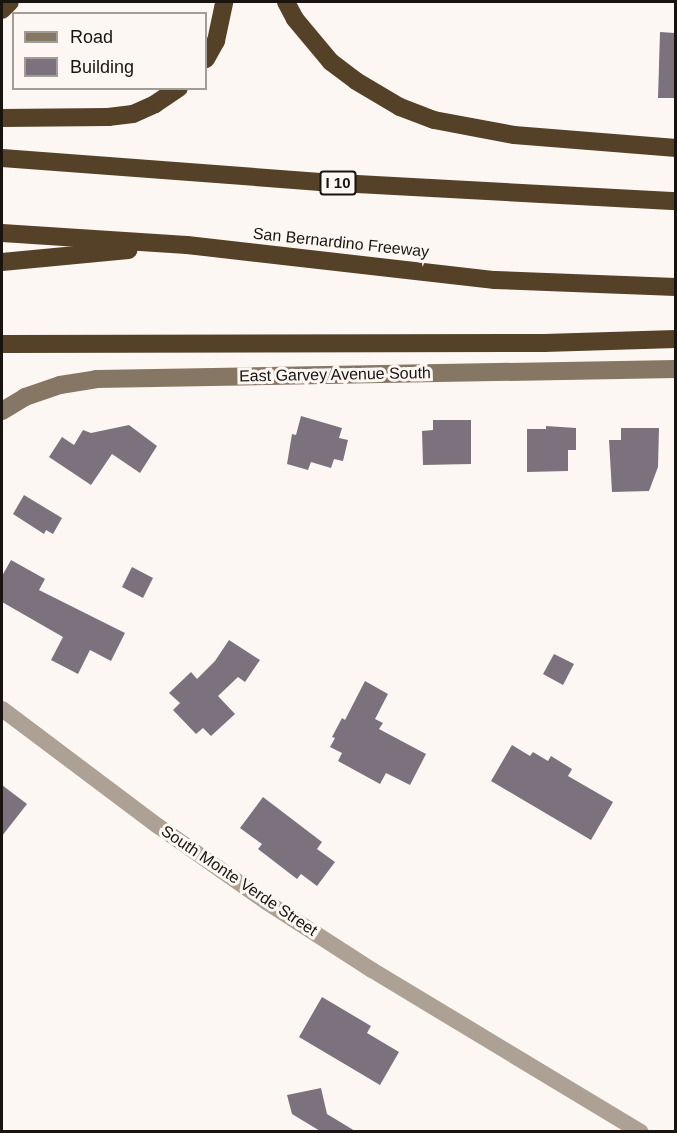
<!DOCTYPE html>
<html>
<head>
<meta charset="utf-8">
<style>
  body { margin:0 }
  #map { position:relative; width:677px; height:1133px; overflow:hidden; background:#fdf7f3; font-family:Helvetica,sans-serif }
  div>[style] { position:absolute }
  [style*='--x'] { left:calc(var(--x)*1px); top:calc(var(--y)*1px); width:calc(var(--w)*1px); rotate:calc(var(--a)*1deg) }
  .building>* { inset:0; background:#7b727d }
  .street>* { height:16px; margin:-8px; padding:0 8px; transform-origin:8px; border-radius:8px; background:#aca194 }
  .secondary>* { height:18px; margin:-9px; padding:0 9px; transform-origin:9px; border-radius:9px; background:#867765 }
  .highway>* { height:18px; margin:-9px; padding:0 9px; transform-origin:9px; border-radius:9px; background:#554127 }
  span { translate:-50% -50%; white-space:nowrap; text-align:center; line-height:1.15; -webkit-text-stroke:6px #fdf7f3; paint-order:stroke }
  .shield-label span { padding:2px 4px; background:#fdf7f3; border:2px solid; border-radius:4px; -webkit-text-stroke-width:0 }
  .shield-label { font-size:15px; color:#191410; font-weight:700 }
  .street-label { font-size:16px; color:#191410 }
  .frame { position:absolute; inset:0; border:3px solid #191410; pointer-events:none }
  .legend { position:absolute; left:12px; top:12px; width:195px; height:78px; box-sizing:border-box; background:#fdf7f3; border:2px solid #a29c98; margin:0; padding:8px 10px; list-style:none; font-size:18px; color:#191410 }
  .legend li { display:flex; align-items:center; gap:12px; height:30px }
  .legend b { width:30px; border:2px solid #a29c98 }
</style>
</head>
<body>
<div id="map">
  <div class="building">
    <div style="clip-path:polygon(660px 32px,675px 33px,675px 98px,658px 98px)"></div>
    <div style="clip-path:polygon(301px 416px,342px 428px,339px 438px,348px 440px,343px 461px,334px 459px,331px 468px,311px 462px,308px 470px,287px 464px,292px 434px,296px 435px)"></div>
    <div style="clip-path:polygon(433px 420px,471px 420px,471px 464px,423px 465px,422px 431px,433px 430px)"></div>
    <div style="clip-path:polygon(129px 425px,157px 446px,140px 473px,112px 454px,91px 485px,49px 457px,62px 437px,74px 445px,83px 430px,91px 433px)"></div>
    <div style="clip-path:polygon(546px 426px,576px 428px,576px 450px,568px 450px,568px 471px,527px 472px,527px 429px,546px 429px)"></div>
    <div style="clip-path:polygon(621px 428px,659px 428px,658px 467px,649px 491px,612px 492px,609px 440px,621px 440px)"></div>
    <div style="clip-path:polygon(24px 495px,62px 518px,53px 534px,46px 530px,44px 534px,13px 514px)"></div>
    <div style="clip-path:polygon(11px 560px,45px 579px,39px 590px,125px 633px,111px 661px,90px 650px,78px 674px,51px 660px,63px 637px,2px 602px,2px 576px)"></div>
    <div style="clip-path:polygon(132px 567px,153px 578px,143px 598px,122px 587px)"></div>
    <div style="clip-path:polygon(229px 640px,260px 660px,245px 682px,238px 677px,218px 696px,235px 714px,211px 736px,203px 728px,196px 734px,173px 710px,180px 703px,169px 693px,191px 672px,197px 679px,215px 661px)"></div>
    <div style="clip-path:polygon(554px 654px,574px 664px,563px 685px,543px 674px)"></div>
    <div style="clip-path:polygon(365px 681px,388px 694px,375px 719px,383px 723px,379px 729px,426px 754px,410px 785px,386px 773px,380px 784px,338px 761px,342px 753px,330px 747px,335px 738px,332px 737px,342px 718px,345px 720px)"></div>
    <div style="clip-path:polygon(512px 745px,530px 756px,533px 752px,548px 761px,551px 756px,572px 769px,568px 776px,613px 802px,591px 840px,491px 781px)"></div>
    <div style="clip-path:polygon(2px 785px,27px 804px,2px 836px)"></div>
    <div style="clip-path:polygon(263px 797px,322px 842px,317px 849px,335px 862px,317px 886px,301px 874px,297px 879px,258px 849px,262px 844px,240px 828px)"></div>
    <div style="clip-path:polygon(322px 997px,371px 1026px,367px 1033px,399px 1052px,380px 1085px,299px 1037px)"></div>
    <div style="clip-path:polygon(321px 1088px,327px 1114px,355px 1131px,320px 1131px,292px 1114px,287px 1095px)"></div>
  </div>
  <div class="street">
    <div style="--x:2;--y:709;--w:195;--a:36.9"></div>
    <div style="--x:158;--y:826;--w:134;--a:35"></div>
    <div style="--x:268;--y:903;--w:124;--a:32.8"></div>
    <div style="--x:372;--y:970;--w:314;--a:31.1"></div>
  </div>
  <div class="secondary">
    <div style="--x:2;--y:411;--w:27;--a:-31"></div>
    <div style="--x:25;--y:397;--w:37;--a:-19"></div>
    <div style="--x:60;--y:385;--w:36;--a:-9"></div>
    <div style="--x:96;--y:379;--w:580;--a:-0.99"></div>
  </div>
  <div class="highway">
    <div style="--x:286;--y:2;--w:19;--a:62"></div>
    <div style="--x:295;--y:19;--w:56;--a:50.1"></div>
    <div style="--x:331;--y:62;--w:31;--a:37"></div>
    <div style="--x:356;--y:81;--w:51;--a:30.6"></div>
    <div style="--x:400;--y:107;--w:36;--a:21"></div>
    <div style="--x:434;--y:120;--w:81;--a:10.6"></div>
    <div style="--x:514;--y:135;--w:163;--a:4.6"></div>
    <div style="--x:2;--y:10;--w:11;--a:-45"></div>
    <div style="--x:206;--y:59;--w:21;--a:-61"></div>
    <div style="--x:216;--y:41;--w:40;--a:-78"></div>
    <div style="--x:2;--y:118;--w:106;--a:-0.5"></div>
    <div style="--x:108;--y:117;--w:25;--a:-7"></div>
    <div style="--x:133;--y:114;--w:24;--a:-24"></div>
    <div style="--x:155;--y:104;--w:29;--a:-34"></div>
    <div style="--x:2;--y:158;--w:319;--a:4.3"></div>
    <div style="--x:320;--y:182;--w:357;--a:3.1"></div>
    <div style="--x:2;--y:233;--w:185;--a:3.7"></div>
    <div style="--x:187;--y:245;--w:310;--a:6.5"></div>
    <div style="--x:495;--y:280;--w:181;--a:2.2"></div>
    <div style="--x:2;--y:262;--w:127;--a:-5.4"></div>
    <div style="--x:2;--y:344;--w:542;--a:-0.11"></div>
    <div style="--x:544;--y:343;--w:132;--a:-1.7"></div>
  </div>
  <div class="shield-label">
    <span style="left:338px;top:183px">I 10</span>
  </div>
  <div class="street-label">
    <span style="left:341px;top:243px;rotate:6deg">San Bernardino Freeway</span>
    <span style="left:335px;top:375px;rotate:-1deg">East Garvey Avenue South</span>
    <span style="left:239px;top:881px;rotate:34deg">South Monte Verde Street</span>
  </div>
  <div class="frame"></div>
  <ul class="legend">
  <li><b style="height:8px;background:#867765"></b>Road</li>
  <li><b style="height:16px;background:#7b727d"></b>Building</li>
  </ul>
</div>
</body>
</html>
